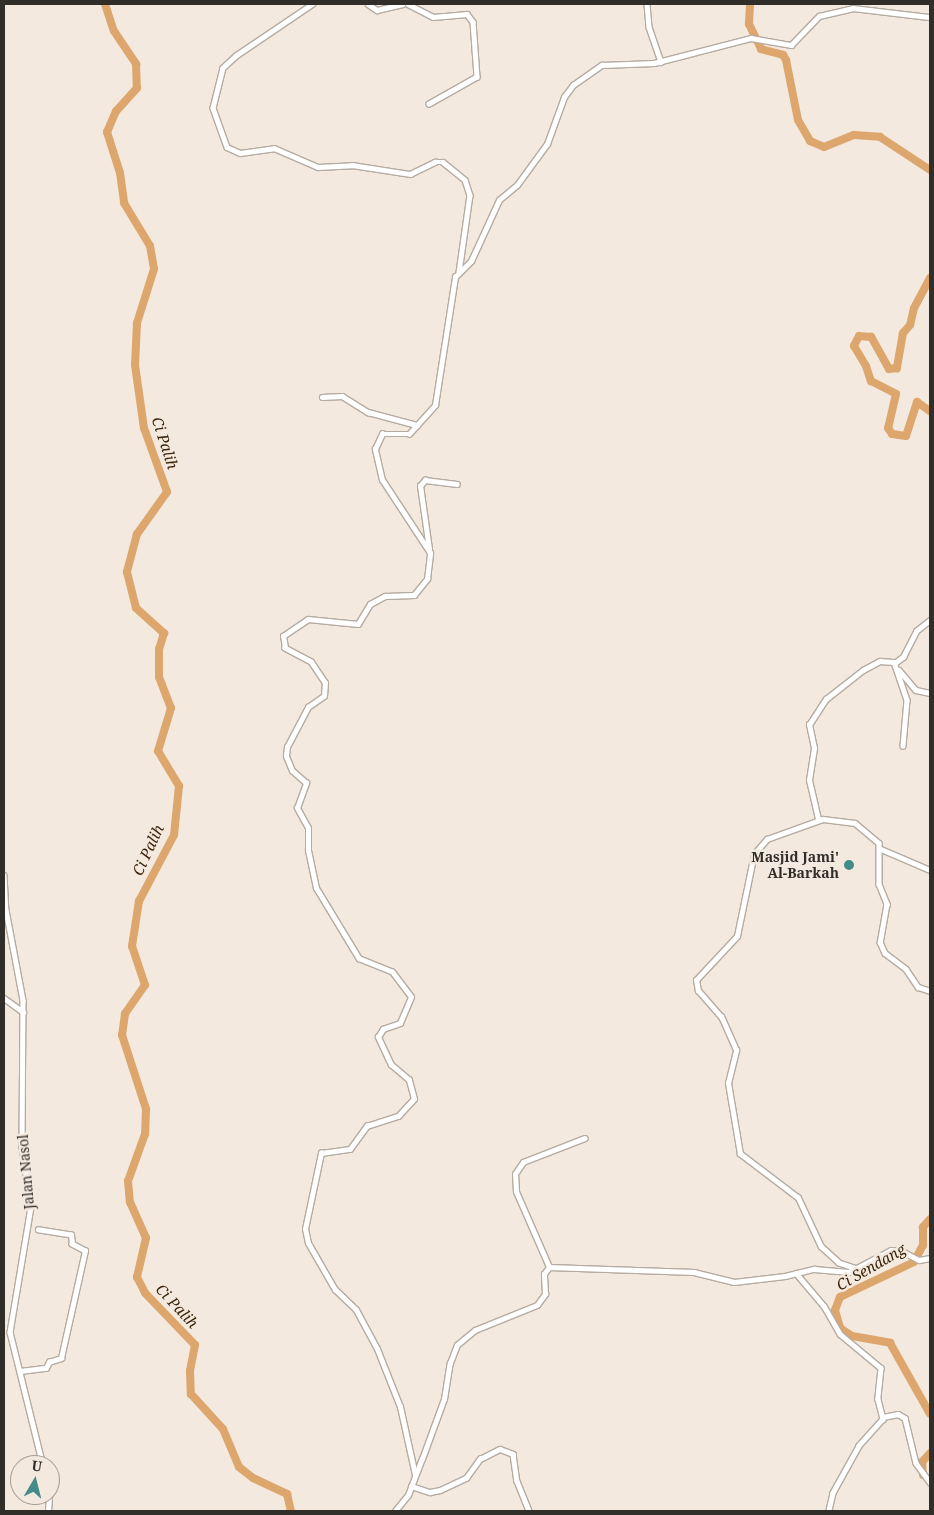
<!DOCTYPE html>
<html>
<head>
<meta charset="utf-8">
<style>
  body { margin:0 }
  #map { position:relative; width:934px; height:1515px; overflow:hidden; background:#f4e9de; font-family:"Noto Serif",serif }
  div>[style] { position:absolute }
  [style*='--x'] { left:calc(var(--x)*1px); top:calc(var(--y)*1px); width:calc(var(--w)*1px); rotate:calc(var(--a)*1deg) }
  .river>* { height:8px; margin:-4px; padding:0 4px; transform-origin:4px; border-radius:4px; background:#dda66d }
  .roads { filter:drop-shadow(1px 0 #b5aba0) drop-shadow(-1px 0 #b5aba0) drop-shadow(0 1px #b5aba0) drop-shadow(0 -1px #b5aba0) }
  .minor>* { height:4.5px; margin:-2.25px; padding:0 2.25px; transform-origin:2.25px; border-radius:2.25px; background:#fff }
  .dots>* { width:14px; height:14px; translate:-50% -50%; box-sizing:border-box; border:2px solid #f4e9de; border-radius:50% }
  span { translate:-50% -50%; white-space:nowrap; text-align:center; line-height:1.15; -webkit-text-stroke:5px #f4e9de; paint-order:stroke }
  .poi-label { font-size:14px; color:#312d29; font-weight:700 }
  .right { translate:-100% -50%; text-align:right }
  .street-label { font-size:14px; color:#312d29 }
  .water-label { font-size:15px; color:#3b250b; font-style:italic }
  .frame { position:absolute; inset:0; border:5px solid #312d29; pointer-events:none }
  .north { position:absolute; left:10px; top:1455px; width:50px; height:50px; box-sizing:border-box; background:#f4e9de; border:1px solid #a69e96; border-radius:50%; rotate:8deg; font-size:14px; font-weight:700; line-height:20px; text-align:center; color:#312d29 }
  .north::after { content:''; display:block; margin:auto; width:18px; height:22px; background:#448c8a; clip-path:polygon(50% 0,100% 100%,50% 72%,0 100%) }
</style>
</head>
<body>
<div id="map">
  <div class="river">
    <div style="--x:105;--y:4;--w:28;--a:72"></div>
    <div style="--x:114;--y:31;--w:40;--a:56"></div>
    <div style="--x:136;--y:64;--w:24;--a:88"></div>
    <div style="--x:137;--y:88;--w:31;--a:132"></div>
    <div style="--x:116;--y:111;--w:23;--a:113"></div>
    <div style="--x:107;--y:132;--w:43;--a:72.4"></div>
    <div style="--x:120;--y:173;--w:30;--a:82"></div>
    <div style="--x:124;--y:203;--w:50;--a:58.8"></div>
    <div style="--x:150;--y:246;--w:23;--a:80"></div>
    <div style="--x:154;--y:269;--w:57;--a:107.5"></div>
    <div style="--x:137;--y:323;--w:42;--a:92.7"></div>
    <div style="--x:135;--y:365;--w:64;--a:81.9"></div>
    <div style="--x:144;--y:428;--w:68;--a:70.2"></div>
    <div style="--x:167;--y:492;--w:52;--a:125.5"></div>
    <div style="--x:137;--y:534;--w:39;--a:105"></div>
    <div style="--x:127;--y:572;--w:37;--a:76"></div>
    <div style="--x:136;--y:608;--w:38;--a:42"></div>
    <div style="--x:164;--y:633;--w:17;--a:107"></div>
    <div style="--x:159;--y:649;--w:28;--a:90"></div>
    <div style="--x:159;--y:677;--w:33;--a:69"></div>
    <div style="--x:171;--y:708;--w:45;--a:106.8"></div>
    <div style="--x:158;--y:751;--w:41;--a:59"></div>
    <div style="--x:179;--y:786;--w:49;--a:95.8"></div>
    <div style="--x:174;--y:835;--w:75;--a:117.9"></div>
    <div style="--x:139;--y:901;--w:46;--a:98.8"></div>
    <div style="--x:132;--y:946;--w:41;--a:71.6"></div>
    <div style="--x:145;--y:985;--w:35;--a:125"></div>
    <div style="--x:125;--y:1014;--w:21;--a:98"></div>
    <div style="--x:122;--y:1035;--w:78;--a:72"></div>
    <div style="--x:146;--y:1109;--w:25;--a:92"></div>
    <div style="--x:145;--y:1134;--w:50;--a:109.9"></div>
    <div style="--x:128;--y:1181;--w:21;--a:85"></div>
    <div style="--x:130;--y:1202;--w:39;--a:66"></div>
    <div style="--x:146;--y:1238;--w:40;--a:103"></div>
    <div style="--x:137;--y:1277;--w:18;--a:63"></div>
    <div style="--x:145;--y:1293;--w:72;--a:46.1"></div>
    <div style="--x:195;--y:1345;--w:26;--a:101"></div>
    <div style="--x:190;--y:1371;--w:23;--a:88"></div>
    <div style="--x:191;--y:1394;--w:47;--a:47.6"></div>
    <div style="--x:223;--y:1429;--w:41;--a:67.2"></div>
    <div style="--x:239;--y:1467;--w:18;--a:38"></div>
    <div style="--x:253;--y:1478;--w:38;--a:25"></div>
    <div style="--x:287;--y:1494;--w:17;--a:77"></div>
    <div style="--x:750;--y:4;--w:20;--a:93"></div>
    <div style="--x:749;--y:24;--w:28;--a:64"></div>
    <div style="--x:761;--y:49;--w:23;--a:15"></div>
    <div style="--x:783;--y:55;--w:6;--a:59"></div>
    <div style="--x:786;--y:60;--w:61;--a:78.7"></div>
    <div style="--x:798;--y:120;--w:24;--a:60"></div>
    <div style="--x:810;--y:141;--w:15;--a:23"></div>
    <div style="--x:824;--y:147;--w:32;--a:-22"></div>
    <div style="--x:854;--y:135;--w:26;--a:4"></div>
    <div style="--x:880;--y:137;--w:60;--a:33.4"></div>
    <div style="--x:930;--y:278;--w:34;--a:118"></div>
    <div style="--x:914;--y:308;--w:17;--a:103"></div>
    <div style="--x:910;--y:325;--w:11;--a:131"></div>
    <div style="--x:903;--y:333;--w:36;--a:100"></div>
    <div style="--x:897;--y:368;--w:8;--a:173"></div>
    <div style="--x:889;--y:369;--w:37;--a:-119"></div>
    <div style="--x:871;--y:337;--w:12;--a:-175"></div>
    <div style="--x:859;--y:336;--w:11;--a:117"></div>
    <div style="--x:854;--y:346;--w:23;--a:59"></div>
    <div style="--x:866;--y:366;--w:16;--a:72"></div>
    <div style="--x:871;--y:381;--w:28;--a:27"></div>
    <div style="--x:896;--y:394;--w:35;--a:103"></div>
    <div style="--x:888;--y:428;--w:7;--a:56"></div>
    <div style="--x:892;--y:434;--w:14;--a:8"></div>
    <div style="--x:906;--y:436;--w:36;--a:-72"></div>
    <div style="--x:917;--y:402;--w:16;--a:35"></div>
    <div style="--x:930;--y:1219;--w:11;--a:131"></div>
    <div style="--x:923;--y:1227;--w:18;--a:90"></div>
    <div style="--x:923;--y:1245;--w:19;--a:118"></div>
    <div style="--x:914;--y:1262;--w:82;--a:154.7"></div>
    <div style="--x:840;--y:1297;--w:14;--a:111"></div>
    <div style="--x:835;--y:1310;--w:19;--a:74"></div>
    <div style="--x:840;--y:1328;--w:14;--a:34"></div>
    <div style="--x:852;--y:1336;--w:39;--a:10"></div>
    <div style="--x:890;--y:1343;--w:81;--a:60.6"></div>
    <div style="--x:923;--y:1475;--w:13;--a:-94"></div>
    <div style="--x:922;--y:1462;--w:12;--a:-48"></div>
  </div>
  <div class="roads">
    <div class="minor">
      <div style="--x:313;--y:4;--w:93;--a:146"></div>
      <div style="--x:236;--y:56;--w:18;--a:137"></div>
      <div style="--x:223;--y:68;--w:41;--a:104"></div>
      <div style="--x:213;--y:108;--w:41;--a:70.3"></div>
      <div style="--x:227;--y:147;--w:14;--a:25"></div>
      <div style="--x:240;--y:153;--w:34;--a:-8"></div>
      <div style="--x:274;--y:148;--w:48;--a:23.4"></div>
      <div style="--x:318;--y:167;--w:34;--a:-3"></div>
      <div style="--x:352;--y:165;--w:59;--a:8.8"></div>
      <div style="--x:410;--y:174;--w:28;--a:-26"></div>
      <div style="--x:435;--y:162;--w:8;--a:0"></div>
      <div style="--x:443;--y:162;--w:28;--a:39"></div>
      <div style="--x:465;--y:180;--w:16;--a:72"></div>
      <div style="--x:470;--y:195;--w:78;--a:98.1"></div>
      <div style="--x:368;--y:4;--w:11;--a:34"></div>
      <div style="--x:377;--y:10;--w:26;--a:-13"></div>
      <div style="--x:408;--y:4;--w:28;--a:27"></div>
      <div style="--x:433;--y:17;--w:34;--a:-5"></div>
      <div style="--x:467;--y:14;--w:10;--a:53"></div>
      <div style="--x:473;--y:22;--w:55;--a:85.8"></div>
      <div style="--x:477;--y:77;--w:55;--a:150.6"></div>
      <div style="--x:647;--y:4;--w:23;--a:85"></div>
      <div style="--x:649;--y:27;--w:37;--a:71"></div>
      <div style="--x:322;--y:397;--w:20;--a:-3"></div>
      <div style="--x:342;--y:396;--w:31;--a:32"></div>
      <div style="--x:368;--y:412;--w:51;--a:14.9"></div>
      <div style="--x:429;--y:549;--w:64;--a:-98.1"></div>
      <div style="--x:420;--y:486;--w:8;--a:-50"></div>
      <div style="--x:425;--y:480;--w:32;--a:7"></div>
      <div style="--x:894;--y:662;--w:40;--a:71.1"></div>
      <div style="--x:907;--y:700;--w:46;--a:95"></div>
      <div style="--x:899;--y:670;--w:26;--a:50"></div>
      <div style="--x:916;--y:690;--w:14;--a:12"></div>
      <div style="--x:818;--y:819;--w:40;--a:-103"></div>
      <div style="--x:809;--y:780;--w:32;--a:-81"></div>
      <div style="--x:814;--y:748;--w:24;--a:-102"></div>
      <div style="--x:809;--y:725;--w:31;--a:-57"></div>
      <div style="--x:826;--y:699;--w:47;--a:-38.1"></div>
      <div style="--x:863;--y:670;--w:19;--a:-28"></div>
      <div style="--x:880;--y:661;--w:16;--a:4"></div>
      <div style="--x:896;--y:662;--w:9;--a:-36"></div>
      <div style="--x:903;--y:657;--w:29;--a:-63"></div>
      <div style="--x:916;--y:631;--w:18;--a:-38"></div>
      <div style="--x:881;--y:849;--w:53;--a:23.2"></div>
      <div style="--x:4;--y:875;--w:35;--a:87"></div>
      <div style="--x:6;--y:910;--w:92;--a:79.3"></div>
      <div style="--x:23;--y:1000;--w:147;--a:90.4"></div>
      <div style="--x:22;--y:1147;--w:61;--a:81.5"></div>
      <div style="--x:31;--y:1207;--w:127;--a:99.5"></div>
      <div style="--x:10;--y:1332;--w:137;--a:76.1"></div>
      <div style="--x:4;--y:998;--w:24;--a:36"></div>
      <div style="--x:549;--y:1267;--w:82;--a:-113.7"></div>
      <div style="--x:516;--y:1192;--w:18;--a:-93"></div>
      <div style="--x:515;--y:1174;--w:14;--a:-56"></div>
      <div style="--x:523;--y:1162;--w:66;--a:-21.2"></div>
      <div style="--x:854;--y:1268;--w:16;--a:-162"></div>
      <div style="--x:839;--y:1263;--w:24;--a:-138"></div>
      <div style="--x:821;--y:1247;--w:54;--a:-115.1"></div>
      <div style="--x:798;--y:1198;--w:73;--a:-142.8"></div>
      <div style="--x:740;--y:1154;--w:72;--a:-99.6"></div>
      <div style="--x:728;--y:1083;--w:34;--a:-76"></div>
      <div style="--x:736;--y:1050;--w:36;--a:-114"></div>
      <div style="--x:721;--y:1017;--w:35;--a:-131"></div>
      <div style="--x:698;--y:991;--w:11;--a:-100"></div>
      <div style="--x:696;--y:980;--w:60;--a:-47"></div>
      <div style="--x:737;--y:936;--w:84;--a:-78.3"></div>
      <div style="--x:754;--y:854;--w:20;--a:-49"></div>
      <div style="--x:767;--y:839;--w:59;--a:-19.7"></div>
      <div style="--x:823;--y:819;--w:32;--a:7"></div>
      <div style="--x:855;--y:823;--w:31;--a:40"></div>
      <div style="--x:879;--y:843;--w:41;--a:90"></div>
      <div style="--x:879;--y:884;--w:22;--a:68"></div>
      <div style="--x:887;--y:904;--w:39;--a:100"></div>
      <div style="--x:880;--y:942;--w:12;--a:66"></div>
      <div style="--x:885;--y:953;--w:26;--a:37"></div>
      <div style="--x:906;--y:969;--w:22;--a:56"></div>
      <div style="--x:918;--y:987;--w:13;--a:18"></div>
      <div style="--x:796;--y:1273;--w:43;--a:49.7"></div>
      <div style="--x:824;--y:1306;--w:32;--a:60"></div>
      <div style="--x:840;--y:1334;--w:53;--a:39.7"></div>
      <div style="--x:881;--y:1368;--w:31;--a:96"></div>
      <div style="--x:878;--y:1399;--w:21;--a:76"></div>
      <div style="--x:883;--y:1419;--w:36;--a:132"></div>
      <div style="--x:859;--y:1446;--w:54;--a:119"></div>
      <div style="--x:833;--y:1493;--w:18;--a:103"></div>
      <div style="--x:20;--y:1371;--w:26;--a:-7"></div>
      <div style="--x:46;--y:1368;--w:7;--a:-63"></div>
      <div style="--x:49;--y:1362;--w:13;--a:-18"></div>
      <div style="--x:61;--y:1358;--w:110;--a:-77.4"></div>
      <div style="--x:85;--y:1251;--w:15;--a:-152"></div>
      <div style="--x:72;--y:1244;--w:9;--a:-96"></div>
      <div style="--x:71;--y:1235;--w:33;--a:-171"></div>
      <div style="--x:883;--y:1417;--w:15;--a:-11"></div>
      <div style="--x:898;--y:1414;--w:8;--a:30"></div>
      <div style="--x:905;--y:1418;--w:46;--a:76.3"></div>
      <div style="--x:916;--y:1463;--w:24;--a:54"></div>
      <div style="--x:415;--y:1475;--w:70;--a:-102.4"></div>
      <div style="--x:400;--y:1407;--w:62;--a:-111.6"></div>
      <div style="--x:377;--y:1349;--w:44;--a:-118.3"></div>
      <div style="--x:356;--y:1310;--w:29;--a:-136"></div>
      <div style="--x:335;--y:1290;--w:54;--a:-119.9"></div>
      <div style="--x:308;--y:1243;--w:14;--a:-102"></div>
      <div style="--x:305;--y:1229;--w:78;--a:-78.1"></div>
      <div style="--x:321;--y:1153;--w:29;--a:-8"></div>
      <div style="--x:350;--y:1149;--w:29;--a:-54"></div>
      <div style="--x:367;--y:1126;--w:33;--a:-18"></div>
      <div style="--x:398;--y:1116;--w:23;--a:-47"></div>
      <div style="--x:414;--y:1099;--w:20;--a:-105"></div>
      <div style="--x:409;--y:1080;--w:23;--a:-140"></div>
      <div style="--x:391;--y:1065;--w:31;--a:-115"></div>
      <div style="--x:378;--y:1037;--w:9;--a:-58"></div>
      <div style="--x:383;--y:1029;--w:18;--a:-19"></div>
      <div style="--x:400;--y:1023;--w:28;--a:-67"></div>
      <div style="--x:411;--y:997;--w:31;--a:-127"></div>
      <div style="--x:392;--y:972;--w:35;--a:-158"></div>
      <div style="--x:359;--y:959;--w:83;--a:-121.2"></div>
      <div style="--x:316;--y:888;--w:39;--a:-102"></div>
      <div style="--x:308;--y:850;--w:22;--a:-90"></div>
      <div style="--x:308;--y:828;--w:23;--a:-119"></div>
      <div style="--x:297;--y:808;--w:27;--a:-70"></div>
      <div style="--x:306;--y:783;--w:18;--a:-139"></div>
      <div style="--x:292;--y:771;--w:16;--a:-112"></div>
      <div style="--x:286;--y:756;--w:9;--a:-84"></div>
      <div style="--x:287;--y:747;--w:45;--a:-62.3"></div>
      <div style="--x:308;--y:707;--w:19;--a:-35"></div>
      <div style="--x:324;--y:696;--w:13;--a:-86"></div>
      <div style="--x:325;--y:683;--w:25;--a:-124"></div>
      <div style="--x:311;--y:662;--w:30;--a:-152"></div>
      <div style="--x:285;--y:648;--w:12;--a:-99"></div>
      <div style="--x:283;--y:636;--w:30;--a:-34"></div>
      <div style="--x:308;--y:619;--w:50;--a:5.7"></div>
      <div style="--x:358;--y:624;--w:23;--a:-59"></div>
      <div style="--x:370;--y:604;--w:17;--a:-28"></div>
      <div style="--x:385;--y:596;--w:29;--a:-2"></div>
      <div style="--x:414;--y:595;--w:21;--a:-51"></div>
      <div style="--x:427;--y:579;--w:26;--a:-83"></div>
      <div style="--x:430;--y:553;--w:87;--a:-123.3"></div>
      <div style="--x:382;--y:480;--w:32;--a:-103"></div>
      <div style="--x:375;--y:449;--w:17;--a:-65"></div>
      <div style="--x:382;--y:434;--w:27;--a:0"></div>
      <div style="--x:409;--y:434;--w:39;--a:-48"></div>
      <div style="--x:435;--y:405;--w:130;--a:-81.1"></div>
      <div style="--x:455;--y:277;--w:23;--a:-45"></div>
      <div style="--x:471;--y:261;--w:67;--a:-65.3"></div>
      <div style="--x:499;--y:200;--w:23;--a:-40"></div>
      <div style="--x:517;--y:185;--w:51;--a:-53.8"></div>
      <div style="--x:547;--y:144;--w:50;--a:-70.1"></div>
      <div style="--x:564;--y:97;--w:15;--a:-53"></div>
      <div style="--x:573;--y:85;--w:35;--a:-35"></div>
      <div style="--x:602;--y:65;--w:52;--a:-2.2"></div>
      <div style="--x:654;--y:63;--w:100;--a:-14.5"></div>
      <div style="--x:751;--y:38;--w:41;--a:9.9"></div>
      <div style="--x:791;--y:45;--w:40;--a:-46"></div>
      <div style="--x:819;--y:16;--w:35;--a:-13"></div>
      <div style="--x:853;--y:8;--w:78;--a:6.7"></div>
      <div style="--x:411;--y:1486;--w:20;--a:18"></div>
      <div style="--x:430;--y:1492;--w:10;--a:-11"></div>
      <div style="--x:440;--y:1490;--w:29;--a:-25"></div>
      <div style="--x:466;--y:1478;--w:24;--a:-54"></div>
      <div style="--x:480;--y:1459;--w:22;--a:-27"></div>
      <div style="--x:500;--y:1449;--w:14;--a:21"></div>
      <div style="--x:513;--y:1454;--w:27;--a:82"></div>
      <div style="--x:517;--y:1481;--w:32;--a:68"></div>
      <div style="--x:48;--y:1511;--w:16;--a:-86"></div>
      <div style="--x:395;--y:1511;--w:21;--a:-51"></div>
      <div style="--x:408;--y:1495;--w:39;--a:-69"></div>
      <div style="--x:422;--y:1459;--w:64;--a:-69.9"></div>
      <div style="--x:444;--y:1399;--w:36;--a:-81"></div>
      <div style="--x:450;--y:1363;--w:19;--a:-69"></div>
      <div style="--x:457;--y:1345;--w:23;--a:-40"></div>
      <div style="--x:475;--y:1330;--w:67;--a:-22"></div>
      <div style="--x:537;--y:1305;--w:14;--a:-54"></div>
      <div style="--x:545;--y:1294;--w:20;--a:-93"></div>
      <div style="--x:544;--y:1274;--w:9;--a:-54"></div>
      <div style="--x:549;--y:1267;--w:145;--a:2"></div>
      <div style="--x:694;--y:1272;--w:41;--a:14"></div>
      <div style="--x:734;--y:1282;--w:51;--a:-6.7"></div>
      <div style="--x:785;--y:1276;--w:30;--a:-14"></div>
      <div style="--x:814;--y:1269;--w:35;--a:5"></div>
      <div style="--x:849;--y:1272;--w:47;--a:-27.6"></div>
      <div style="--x:891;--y:1250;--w:11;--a:5"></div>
      <div style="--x:902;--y:1251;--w:19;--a:28"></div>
      <div style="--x:919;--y:1260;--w:11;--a:-10"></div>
    </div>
  </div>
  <div class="dots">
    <div style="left:849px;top:865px;background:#448c8a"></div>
  </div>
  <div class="poi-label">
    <span class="right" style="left:839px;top:865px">Masjid Jami'<br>Al-Barkah</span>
  </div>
  <div class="street-label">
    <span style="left:26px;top:1172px;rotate:-95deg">Jalan Nasol</span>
  </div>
  <div class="water-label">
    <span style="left:165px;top:443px;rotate:72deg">Ci Palih</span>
    <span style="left:148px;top:850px;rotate:-65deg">Ci Palih</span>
    <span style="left:871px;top:1267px;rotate:-30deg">Ci Sendang</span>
    <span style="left:177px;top:1306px;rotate:47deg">Ci Palih</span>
  </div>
  <div class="frame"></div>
  <div class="north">U</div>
</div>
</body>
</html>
